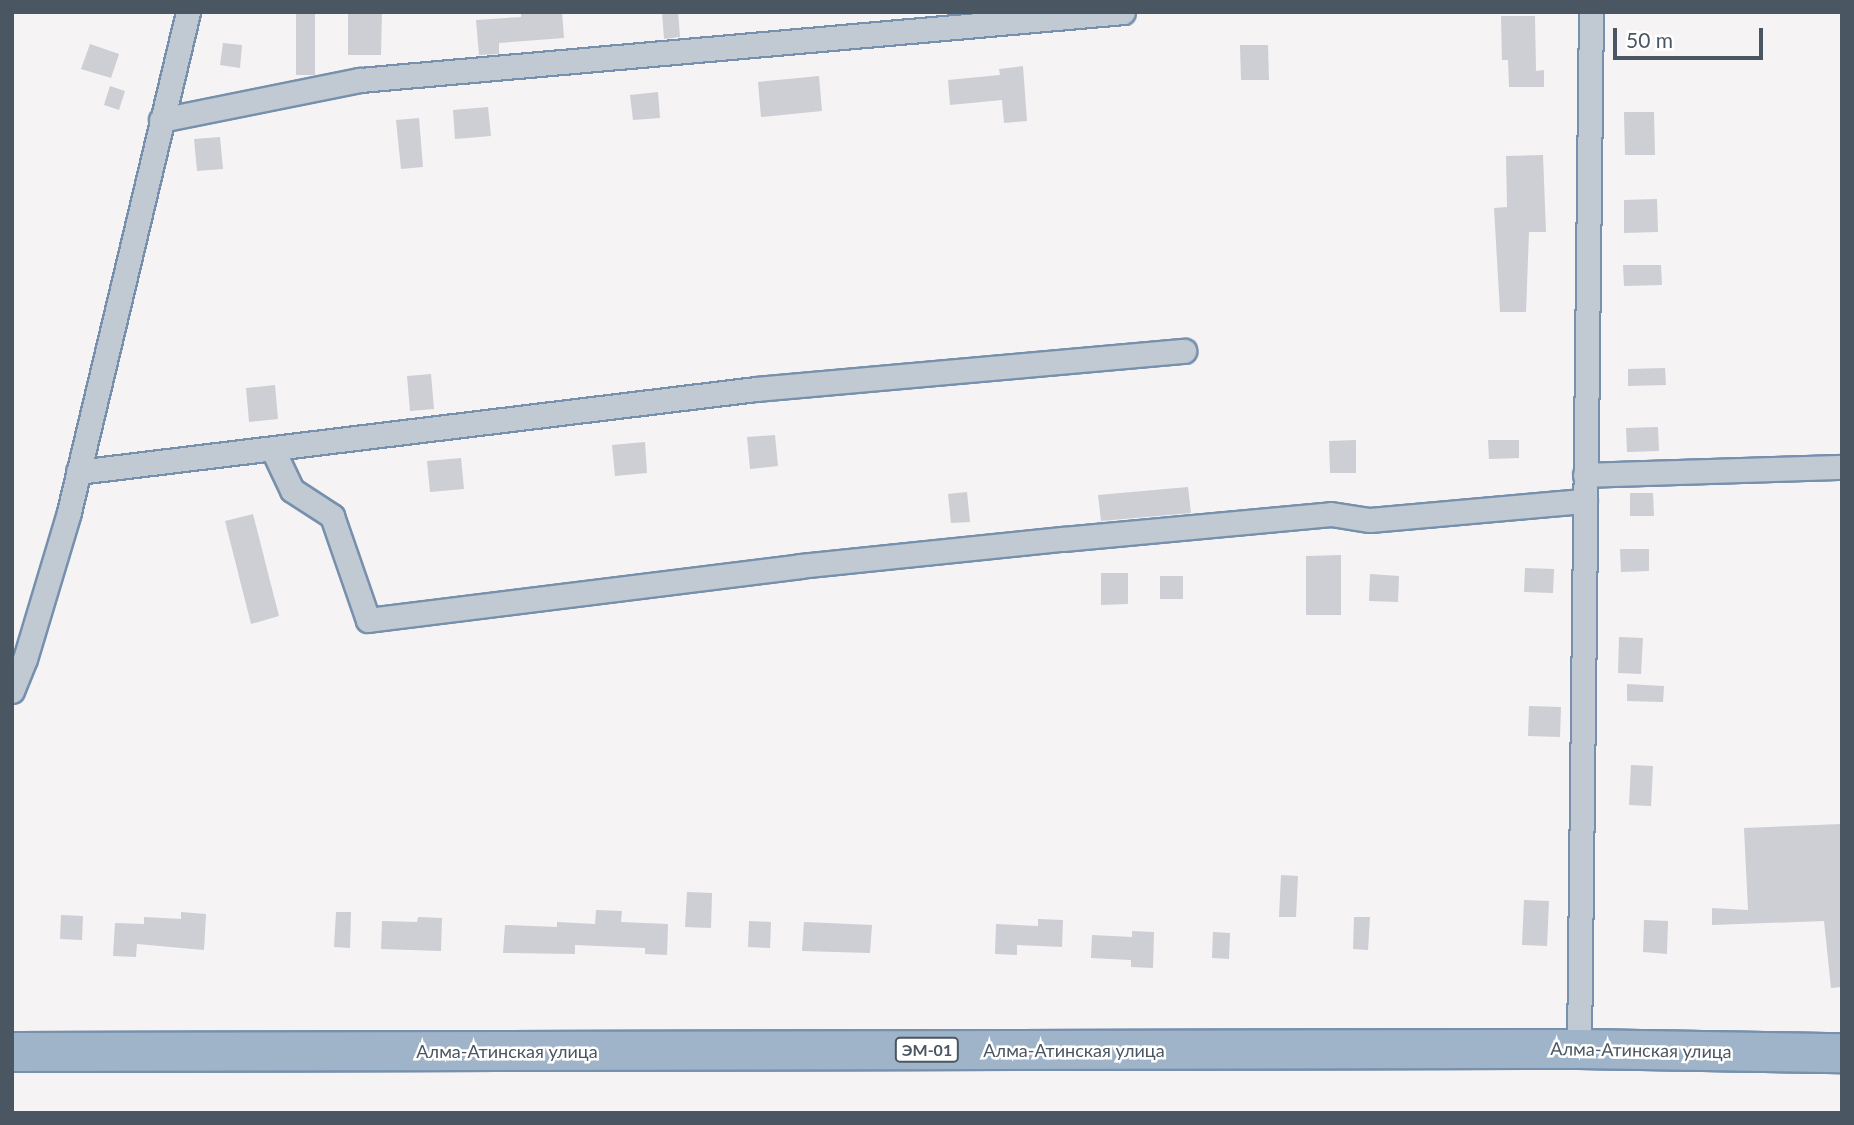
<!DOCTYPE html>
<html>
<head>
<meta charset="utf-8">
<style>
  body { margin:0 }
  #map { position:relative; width:1854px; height:1125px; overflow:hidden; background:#f5f3f3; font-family:Lato,sans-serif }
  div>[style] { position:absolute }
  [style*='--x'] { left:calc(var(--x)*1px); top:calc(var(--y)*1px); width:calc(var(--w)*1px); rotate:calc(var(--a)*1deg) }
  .building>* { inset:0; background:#cdcfd5 }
  .roads { filter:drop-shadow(2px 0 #7690ad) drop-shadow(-2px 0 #7690ad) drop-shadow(0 2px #7690ad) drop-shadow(0 -2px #7690ad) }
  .minor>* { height:23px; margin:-11.5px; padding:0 11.5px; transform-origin:11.5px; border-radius:11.5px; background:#c1cad2 }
  .trunk>* { height:38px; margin:-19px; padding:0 19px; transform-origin:19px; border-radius:19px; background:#9fb4c9 }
  span { translate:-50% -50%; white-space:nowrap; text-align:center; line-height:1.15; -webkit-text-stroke:5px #fff; paint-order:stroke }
  .shield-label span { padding:2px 5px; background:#fff; border:2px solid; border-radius:5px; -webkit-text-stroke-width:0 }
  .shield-label { font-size:16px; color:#4a5661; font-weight:700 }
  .street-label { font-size:18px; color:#4a5661 }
  .frame { position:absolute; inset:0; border:14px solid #4a5661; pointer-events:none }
  .scale { position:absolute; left:1613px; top:28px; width:150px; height:32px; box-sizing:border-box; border:4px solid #4a5661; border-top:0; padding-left:9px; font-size:21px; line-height:24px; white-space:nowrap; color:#4a5661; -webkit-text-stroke:5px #fff; paint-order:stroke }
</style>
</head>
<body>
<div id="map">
  <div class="building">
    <div style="clip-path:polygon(348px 12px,382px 12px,381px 55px,348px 55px)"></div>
    <div style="clip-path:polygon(521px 12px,562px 12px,564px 38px,499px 43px,499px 54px,479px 55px,476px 20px,521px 17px)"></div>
    <div style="clip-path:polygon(662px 12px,678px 12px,680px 37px,664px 39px)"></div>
    <div style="clip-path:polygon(296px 13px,315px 13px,315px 75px,296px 75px)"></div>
    <div style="clip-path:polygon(1501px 16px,1535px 16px,1536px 71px,1544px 70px,1544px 87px,1509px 87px,1508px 60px,1502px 60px)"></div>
    <div style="clip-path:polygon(223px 43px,242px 45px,240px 68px,220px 65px)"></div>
    <div style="clip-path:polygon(90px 44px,119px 54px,111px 78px,81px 69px)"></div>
    <div style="clip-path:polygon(1240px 45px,1268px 45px,1269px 80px,1241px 80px)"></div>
    <div style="clip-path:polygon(1023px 66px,1027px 121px,1004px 123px,1002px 100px,950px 105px,948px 80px,1000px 75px,999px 69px)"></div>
    <div style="clip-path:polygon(819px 76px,822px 111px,761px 117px,758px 82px)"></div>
    <div style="clip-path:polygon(110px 86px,125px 91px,119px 110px,104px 105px)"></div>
    <div style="clip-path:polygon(658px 92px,660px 118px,633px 120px,630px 95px)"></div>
    <div style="clip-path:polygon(488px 107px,491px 136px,455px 139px,453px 110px)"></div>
    <div style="clip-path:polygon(1624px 112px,1654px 112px,1655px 155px,1625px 155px)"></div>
    <div style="clip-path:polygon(419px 118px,423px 167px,401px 169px,396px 120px)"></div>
    <div style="clip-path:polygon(220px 137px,223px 169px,197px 171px,194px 139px)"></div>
    <div style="clip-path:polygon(1543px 155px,1546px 232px,1529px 232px,1526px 312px,1500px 312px,1494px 208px,1507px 207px,1506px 156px)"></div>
    <div style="clip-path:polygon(1657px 199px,1658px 232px,1624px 233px,1624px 200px)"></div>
    <div style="clip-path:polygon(1623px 265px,1661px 265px,1662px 285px,1624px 286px)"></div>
    <div style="clip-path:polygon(1665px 368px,1666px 385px,1628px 386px,1628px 369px)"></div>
    <div style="clip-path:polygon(431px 374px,434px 409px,410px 411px,407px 376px)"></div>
    <div style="clip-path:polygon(275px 385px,278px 419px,249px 422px,246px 388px)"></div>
    <div style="clip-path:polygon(1658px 427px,1659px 451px,1627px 452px,1626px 428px)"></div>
    <div style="clip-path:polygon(775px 435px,778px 466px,750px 469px,747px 437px)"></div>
    <div style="clip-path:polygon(1356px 440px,1356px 473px,1330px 473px,1329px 441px)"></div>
    <div style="clip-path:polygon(1488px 440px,1519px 440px,1519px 458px,1489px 459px)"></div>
    <div style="clip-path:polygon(645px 442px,647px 473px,615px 476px,612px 445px)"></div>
    <div style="clip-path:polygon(461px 458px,464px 489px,430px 492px,427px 461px)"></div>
    <div style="clip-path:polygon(1188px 487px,1191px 513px,1101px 521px,1098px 495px)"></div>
    <div style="clip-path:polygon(967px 492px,970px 522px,951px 523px,948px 494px)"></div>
    <div style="clip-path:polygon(1630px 493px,1653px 493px,1654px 516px,1630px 516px)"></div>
    <div style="clip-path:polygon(253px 514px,279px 616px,251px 624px,225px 521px)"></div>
    <div style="clip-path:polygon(1620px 549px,1649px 549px,1649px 571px,1621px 572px)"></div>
    <div style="clip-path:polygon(1341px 555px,1341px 615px,1306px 615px,1306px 556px)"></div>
    <div style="clip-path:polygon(1525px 568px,1554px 569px,1553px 593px,1524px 592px)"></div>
    <div style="clip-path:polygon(1101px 573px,1128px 573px,1128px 604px,1101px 605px)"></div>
    <div style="clip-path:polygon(1370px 574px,1399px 576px,1398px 602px,1369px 601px)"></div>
    <div style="clip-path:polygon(1160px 576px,1183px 576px,1183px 599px,1160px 599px)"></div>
    <div style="clip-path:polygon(1619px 637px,1643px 638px,1641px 674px,1618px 673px)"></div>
    <div style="clip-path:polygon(1627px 684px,1664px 686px,1663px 702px,1627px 701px)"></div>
    <div style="clip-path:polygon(1529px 706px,1561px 707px,1560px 737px,1528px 736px)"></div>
    <div style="clip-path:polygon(1631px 765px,1653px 766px,1651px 806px,1629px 805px)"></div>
    <div style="clip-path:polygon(1842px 824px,1842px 987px,1831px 988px,1824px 921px,1712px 925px,1712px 908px,1748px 910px,1744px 828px)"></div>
    <div style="clip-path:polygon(1281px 875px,1298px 876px,1296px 917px,1279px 917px)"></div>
    <div style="clip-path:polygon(687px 892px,712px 893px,711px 928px,685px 927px)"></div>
    <div style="clip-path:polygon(1524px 900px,1549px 901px,1547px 946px,1522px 945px)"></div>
    <div style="clip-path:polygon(596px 910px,622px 911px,621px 922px,668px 924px,667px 955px,645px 954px,645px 948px,575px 945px,575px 954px,503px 953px,505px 925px,557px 927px,557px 922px,595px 924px)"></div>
    <div style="clip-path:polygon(181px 912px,206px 914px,204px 950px,137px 944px,136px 957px,113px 956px,115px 923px,144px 924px,144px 917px,181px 919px)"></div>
    <div style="clip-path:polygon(336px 912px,351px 912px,350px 948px,334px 947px)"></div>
    <div style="clip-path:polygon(61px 915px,83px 916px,82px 940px,60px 939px)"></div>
    <div style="clip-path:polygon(418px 917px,442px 918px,441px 951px,381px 949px,382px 921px,417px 922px)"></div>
    <div style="clip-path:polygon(1354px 917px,1370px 917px,1368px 950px,1353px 949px)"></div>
    <div style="clip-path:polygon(1038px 919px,1063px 920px,1062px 947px,1017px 945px,1017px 955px,995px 954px,996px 924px,1038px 926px)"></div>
    <div style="clip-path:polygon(1644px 920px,1668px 921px,1667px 954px,1643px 952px)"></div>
    <div style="clip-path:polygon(749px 921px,771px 922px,770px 948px,748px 947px)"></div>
    <div style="clip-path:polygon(804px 922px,872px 925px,870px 953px,802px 951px)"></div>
    <div style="clip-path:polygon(1132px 931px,1154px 932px,1153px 968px,1131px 967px,1131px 960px,1091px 958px,1092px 935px,1132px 937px)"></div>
    <div style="clip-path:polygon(1213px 932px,1230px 933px,1229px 959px,1212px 958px)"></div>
  </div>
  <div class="roads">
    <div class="minor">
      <div style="--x:161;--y:120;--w:203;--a:-11.4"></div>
      <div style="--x:360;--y:80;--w:766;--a:-5.09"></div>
      <div style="--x:273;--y:450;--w:44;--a:64.6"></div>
      <div style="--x:292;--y:490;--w:48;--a:33"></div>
      <div style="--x:332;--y:516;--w:110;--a:70.9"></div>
      <div style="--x:368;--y:620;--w:435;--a:-7.1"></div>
      <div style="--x:800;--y:566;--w:264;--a:-5.9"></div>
      <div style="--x:1063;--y:539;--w:269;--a:-5.3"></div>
      <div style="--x:1331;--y:514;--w:39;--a:9"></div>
      <div style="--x:1370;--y:520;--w:216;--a:-5.1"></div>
      <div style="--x:78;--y:472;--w:683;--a:-6.98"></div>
      <div style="--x:756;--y:389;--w:430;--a:-5.1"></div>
      <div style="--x:1585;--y:475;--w:257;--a:-1.8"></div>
      <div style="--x:12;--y:691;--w:35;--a:-68"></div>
      <div style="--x:25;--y:659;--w:153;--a:-73.3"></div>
      <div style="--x:69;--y:512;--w:514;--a:-76.61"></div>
      <div style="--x:1579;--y:1049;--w:1037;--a:-89.34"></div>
    </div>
    <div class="trunk">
      <div style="--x:12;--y:1052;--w:1567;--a:-0.11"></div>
      <div style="--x:1579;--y:1049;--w:263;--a:0.9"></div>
    </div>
  </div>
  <div class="shield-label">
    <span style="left:927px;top:1050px">ЭМ-01</span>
  </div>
  <div class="street-label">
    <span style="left:1074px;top:1050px">Алма-Атинская улица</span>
    <span style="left:1641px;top:1050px;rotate:1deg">Алма-Атинская улица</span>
    <span style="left:507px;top:1051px">Алма-Атинская улица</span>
  </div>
  <div class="frame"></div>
  <div class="scale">50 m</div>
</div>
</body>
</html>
